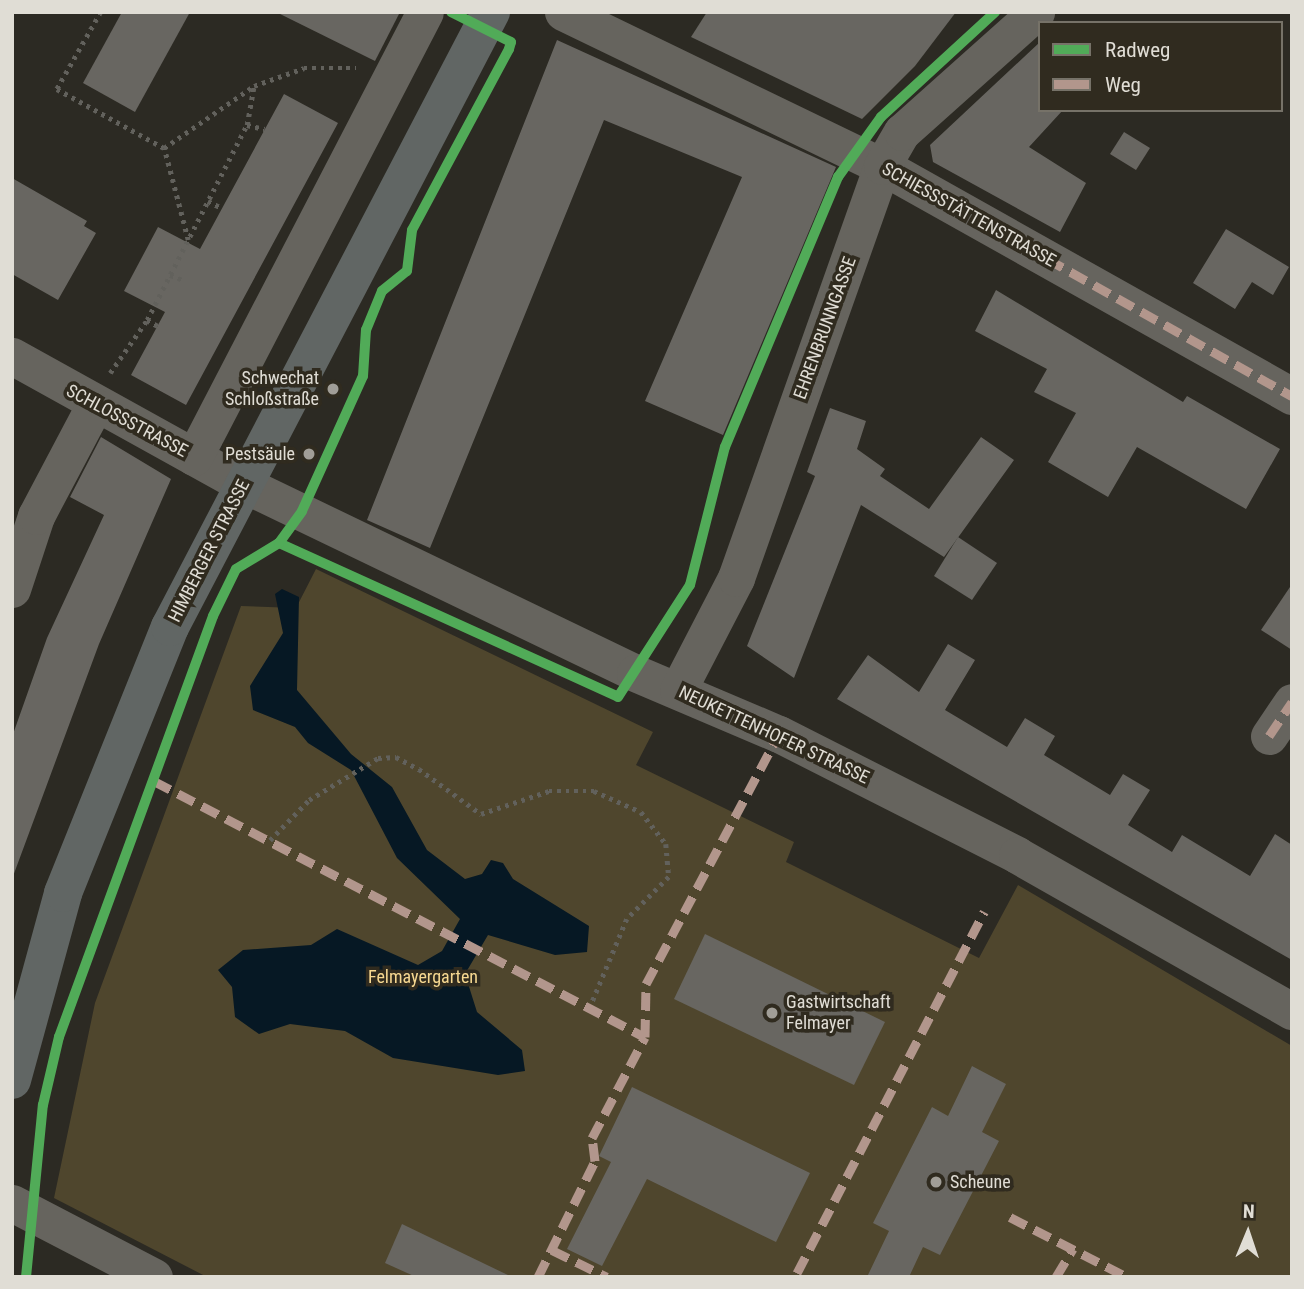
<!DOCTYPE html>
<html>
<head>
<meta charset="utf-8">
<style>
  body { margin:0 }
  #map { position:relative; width:1304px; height:1289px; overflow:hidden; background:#2c2a23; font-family:"Roboto Condensed",sans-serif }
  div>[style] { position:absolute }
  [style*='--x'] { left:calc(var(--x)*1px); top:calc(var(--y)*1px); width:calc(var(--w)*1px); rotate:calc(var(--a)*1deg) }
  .green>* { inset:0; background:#4f462d }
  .water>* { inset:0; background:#061824 }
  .building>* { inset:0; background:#686661 }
  .path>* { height:4.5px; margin-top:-2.25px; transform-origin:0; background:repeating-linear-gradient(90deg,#62615c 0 3.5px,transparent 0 8.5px) }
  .minor>* { height:37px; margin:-18.5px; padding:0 18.5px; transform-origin:18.5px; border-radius:18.5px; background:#66645e }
  .major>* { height:38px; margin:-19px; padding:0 19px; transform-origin:19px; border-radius:19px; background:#616664 }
  .quiet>* { height:9px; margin-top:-4.5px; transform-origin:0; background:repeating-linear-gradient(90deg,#b2968c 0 18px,transparent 0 27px) }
  .cycleway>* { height:10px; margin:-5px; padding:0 5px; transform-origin:5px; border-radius:5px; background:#51ab58 }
  .dots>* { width:19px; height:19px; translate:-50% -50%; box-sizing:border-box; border:4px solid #302b1f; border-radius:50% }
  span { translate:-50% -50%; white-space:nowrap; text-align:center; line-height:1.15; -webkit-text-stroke:7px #302b1f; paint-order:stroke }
  .street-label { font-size:18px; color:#e0ddd5 }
  .poi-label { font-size:18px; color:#e0ddd5 }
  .right { translate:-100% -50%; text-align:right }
  .left { translate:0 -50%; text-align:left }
  .park-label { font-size:18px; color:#f6d891 }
  .frame { position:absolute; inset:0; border:14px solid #e0ddd5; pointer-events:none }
  .legend { position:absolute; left:1038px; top:21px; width:245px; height:91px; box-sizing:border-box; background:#302b1f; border:2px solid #767268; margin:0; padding:9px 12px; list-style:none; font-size:21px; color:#e0ddd5 }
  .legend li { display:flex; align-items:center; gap:14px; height:35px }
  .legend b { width:35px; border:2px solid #767268 }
  .north { position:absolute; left:1213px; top:1198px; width:70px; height:70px; -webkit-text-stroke:5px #302b1f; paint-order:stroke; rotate:2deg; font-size:19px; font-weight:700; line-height:28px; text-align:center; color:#e0ddd5 }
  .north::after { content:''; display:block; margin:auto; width:24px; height:32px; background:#e0ddd5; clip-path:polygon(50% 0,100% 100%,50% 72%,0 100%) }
</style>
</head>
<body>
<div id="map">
  <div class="green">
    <div style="clip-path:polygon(316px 569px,653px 732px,636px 765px,794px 842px,786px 862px,979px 958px,1018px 885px,1292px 1046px,1292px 1277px,207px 1277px,54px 1198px,95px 1003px,241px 606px,296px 608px)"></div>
  </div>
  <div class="water">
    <div style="clip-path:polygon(282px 589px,299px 597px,297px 690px,351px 754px,392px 787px,427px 850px,465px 879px,482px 874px,491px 860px,503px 863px,513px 879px,589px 926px,587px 952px,555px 955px,488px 935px,465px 974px,477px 1012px,522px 1050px,525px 1071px,498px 1075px,393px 1058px,345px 1031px,290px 1024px,259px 1034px,235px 1017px,232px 987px,218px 970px,243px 950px,311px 945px,337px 929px,418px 965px,442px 951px,460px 919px,397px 858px,351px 770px,308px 743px,295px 727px,253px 710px,250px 686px,283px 633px,275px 594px)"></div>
  </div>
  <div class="building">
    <div style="clip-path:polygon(122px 12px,190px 12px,135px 112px,83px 83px)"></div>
    <div style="clip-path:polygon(276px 12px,400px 12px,375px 61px)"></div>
    <div style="clip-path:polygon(707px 12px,956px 12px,915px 66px,862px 119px,691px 37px)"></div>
    <div style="clip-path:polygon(557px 40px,836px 167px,723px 435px,645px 401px,742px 177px,604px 120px,430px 548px,367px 520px)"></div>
    <div style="clip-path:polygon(1040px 42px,1040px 110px,1063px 110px,1029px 147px,1086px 183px,1060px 232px,933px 162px,930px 145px)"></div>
    <div style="clip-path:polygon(284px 94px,338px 123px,186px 405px,131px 375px,165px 312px,124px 291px,158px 227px,200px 249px)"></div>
    <div style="clip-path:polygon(1124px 132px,1150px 148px,1136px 170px,1110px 154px)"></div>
    <div style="clip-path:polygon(12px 178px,87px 221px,84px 226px,96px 233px,58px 300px,12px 274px)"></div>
    <div style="clip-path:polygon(1226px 229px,1289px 267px,1273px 295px,1252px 282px,1235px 309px,1193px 283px)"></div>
    <div style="clip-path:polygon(996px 290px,1183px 402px,1187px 396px,1280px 449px,1246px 509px,1137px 447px,1108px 497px,1048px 462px,1076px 413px,1034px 392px,1047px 369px,975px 331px)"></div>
    <div style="clip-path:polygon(830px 408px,866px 421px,857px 449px,885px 469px,880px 476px,929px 509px,981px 437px,1014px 460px,944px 557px,861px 505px,794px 678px,747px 646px,815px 476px,807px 472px)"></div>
    <div style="clip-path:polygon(101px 437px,171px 479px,99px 644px,12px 879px,12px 737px,47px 638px,104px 515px,70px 497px)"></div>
    <div style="clip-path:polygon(958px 537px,997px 563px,972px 600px,934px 576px)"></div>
    <div style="clip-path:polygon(1292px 584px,1292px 650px,1261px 630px)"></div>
    <div style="clip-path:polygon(948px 644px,975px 660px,945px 710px,1007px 747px,1025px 718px,1055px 736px,1044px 755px,1110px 795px,1123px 774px,1150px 790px,1128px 825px,1172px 852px,1182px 835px,1250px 876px,1275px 834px,1292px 845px,1292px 960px,837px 699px,868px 655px,919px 692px)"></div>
    <div style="clip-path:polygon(705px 934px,885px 1022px,854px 1085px,674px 999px)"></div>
    <div style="clip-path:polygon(972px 1066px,1006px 1084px,982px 1132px,999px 1141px,940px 1255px,923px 1247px,909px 1277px,867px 1277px,889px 1231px,873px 1223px,932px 1107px,948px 1116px)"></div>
    <div style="clip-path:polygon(632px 1087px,810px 1173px,776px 1242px,647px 1179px,602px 1266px,567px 1249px,611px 1162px,599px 1156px)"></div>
    <div style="clip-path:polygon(402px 1224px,512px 1277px,416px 1277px,385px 1263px)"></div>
  </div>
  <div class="path">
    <div style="--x:101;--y:12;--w:89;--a:119.7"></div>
    <div style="--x:57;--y:89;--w:122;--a:28.9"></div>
    <div style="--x:247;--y:125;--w:18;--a:13"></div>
    <div style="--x:208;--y:201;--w:16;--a:27"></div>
    <div style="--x:188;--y:240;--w:95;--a:-104.6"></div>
    <div style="--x:164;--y:148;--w:109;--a:-34.6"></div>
    <div style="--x:170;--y:275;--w:14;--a:21"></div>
    <div style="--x:147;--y:320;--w:13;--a:29"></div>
    <div style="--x:110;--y:373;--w:65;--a:-55.1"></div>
    <div style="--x:147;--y:320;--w:219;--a:-62.9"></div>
    <div style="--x:247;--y:125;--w:40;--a:-80"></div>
    <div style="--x:254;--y:86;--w:53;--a:-19.8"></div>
    <div style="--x:304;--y:68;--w:52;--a:0"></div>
    <div style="--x:270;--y:840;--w:56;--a:-45.7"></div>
    <div style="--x:309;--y:800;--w:81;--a:-31.3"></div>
    <div style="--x:378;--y:758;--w:18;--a:-3"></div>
    <div style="--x:396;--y:757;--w:26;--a:28"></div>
    <div style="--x:419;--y:769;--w:77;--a:36"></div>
    <div style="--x:481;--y:814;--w:72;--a:-18.7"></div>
    <div style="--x:549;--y:791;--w:45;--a:0"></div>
    <div style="--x:594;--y:791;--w:51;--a:24.1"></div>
    <div style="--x:641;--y:812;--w:41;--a:52"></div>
    <div style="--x:666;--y:844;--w:33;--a:85"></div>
    <div style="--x:669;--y:877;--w:59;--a:135"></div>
    <div style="--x:627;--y:919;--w:99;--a:112.7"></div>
  </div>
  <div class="minor">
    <div style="--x:563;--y:12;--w:354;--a:25.8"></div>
    <div style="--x:882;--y:166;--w:470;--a:29.3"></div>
    <div style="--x:12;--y:356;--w:264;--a:29"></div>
    <div style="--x:243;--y:484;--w:435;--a:25.7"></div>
    <div style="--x:635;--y:673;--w:156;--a:23"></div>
    <div style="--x:779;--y:734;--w:267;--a:26.9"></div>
    <div style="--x:1017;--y:855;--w:316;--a:29.6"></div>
    <div style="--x:194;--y:457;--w:501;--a:-62.57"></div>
    <div style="--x:12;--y:589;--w:77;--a:-71.8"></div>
    <div style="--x:36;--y:516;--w:124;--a:-62.2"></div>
    <div style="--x:678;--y:690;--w:126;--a:-62.6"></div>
    <div style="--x:736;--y:578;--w:437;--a:-70.5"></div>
    <div style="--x:882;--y:166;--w:39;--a:-60"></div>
    <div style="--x:902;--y:132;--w:180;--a:-41.8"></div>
    <div style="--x:1269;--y:736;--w:41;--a:-55.9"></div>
    <div style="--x:12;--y:1203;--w:160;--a:27.5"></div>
  </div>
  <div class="major">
    <div style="--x:12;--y:1080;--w:194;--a:-74.7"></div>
    <div style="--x:63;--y:893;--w:287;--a:-68.1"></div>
    <div style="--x:170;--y:627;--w:694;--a:-62.44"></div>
  </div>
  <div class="quiet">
    <div style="--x:882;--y:166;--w:470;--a:29.3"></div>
    <div style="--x:1269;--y:736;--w:41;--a:-55.9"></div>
    <div style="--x:154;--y:781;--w:554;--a:27.54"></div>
    <div style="--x:1010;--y:1217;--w:131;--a:27.1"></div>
    <div style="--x:552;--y:1250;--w:61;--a:26.1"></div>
    <div style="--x:797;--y:1273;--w:407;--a:-62.6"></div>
    <div style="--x:538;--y:1277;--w:129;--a:-63.8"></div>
    <div style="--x:595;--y:1161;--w:23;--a:-97"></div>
    <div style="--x:592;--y:1138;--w:114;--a:-62.3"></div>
    <div style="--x:645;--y:1037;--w:53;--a:-88.9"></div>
    <div style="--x:646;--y:984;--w:283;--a:-62"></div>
    <div style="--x:1056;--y:1277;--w:33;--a:-59"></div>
  </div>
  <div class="cycleway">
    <div style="--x:279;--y:543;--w:372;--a:24.4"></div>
    <div style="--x:618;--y:697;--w:133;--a:-57.3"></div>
    <div style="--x:690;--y:585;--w:142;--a:-75.8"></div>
    <div style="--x:725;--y:447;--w:293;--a:-67.3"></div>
    <div style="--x:838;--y:177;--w:74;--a:-54.4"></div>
    <div style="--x:881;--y:117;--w:155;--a:-42.6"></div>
    <div style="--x:26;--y:1277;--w:173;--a:-84.4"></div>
    <div style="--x:43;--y:1105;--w:70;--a:-76.8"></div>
    <div style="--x:59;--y:1037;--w:448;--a:-69.9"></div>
    <div style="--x:213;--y:616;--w:52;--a:-63.9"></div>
    <div style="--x:236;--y:569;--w:50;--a:-31.2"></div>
    <div style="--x:279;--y:543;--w:39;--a:-54"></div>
    <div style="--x:302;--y:511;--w:148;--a:-65.7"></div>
    <div style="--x:363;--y:376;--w:46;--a:-86.3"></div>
    <div style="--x:366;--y:330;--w:42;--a:-67.7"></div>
    <div style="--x:382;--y:291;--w:32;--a:-39"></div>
    <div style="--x:407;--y:271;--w:41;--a:-83"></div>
    <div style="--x:412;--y:230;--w:205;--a:-61.8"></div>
    <div style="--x:509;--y:49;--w:7;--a:-74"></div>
    <div style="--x:511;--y:42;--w:67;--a:-153.4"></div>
  </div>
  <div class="dots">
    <div style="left:333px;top:389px;background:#a19e97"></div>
    <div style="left:309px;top:454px;background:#a19e97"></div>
    <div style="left:772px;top:1013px;background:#a19e97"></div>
    <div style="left:936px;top:1182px;background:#a19e97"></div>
  </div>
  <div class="street-label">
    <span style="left:969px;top:215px;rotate:29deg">SCHIESSSTÄTTENSTRASSE</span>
    <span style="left:825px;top:328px;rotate:-70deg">EHRENBRUNNGASSE</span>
    <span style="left:127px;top:421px;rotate:28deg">SCHLOSSSTRASSE</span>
    <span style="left:209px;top:551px;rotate:-63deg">HIMBERGER STRASSE</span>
    <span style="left:774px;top:735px;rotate:25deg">NEUKETTENHOFER STRASSE</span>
  </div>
  <div class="poi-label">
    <span class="right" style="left:319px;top:389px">Schwechat<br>Schloßstraße</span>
    <span class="right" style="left:295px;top:454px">Pestsäule</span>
    <span class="left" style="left:786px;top:1013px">Gastwirtschaft<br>Felmayer</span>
    <span class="left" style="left:950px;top:1182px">Scheune</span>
  </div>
  <div class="park-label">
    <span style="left:423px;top:977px">Felmayergarten</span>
  </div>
  <div class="frame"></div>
  <ul class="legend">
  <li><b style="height:9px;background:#51ab58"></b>Radweg</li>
  <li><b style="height:9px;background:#b2968c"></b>Weg</li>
  </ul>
  <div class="north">N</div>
</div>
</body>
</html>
